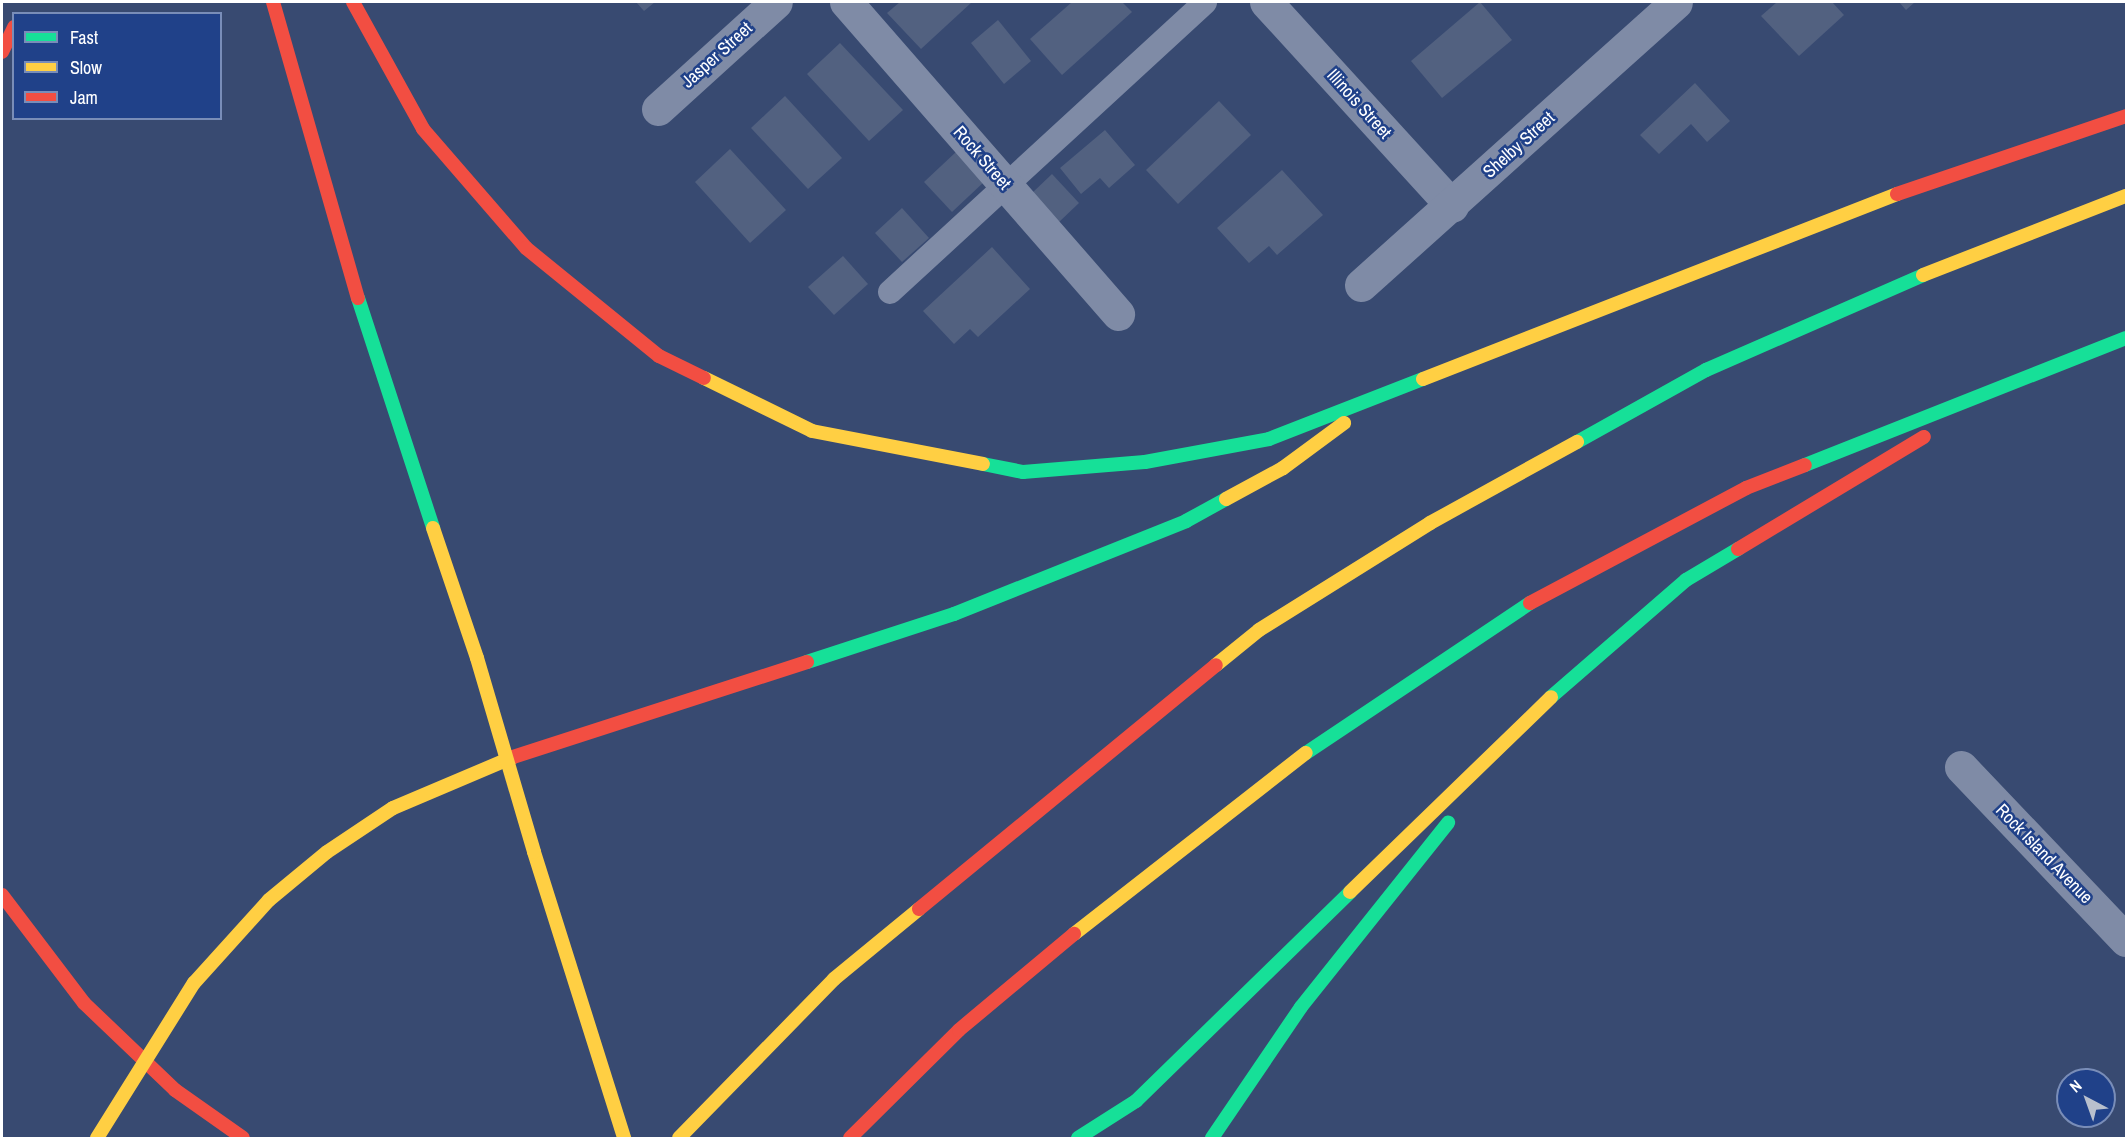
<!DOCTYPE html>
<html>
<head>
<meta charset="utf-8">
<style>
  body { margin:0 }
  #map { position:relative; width:2128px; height:1140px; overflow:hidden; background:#384a71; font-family:"Archivo Narrow",sans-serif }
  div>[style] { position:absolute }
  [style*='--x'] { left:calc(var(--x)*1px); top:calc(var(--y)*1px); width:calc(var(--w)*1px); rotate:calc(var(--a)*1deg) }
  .building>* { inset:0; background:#526180 }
  .lane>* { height:24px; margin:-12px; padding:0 12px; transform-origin:12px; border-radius:12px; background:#7f8ba6 }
  .street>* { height:33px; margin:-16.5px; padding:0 16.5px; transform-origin:16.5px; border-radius:16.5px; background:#7f8ba6 }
  .fast>* { height:14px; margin:-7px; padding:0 7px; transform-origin:7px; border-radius:7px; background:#16e098 }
  .slow>* { height:14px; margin:-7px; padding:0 7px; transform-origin:7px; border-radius:7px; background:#ffcf43 }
  .jam>* { height:14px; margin:-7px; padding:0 7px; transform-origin:7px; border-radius:7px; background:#f24e42 }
  .slow-bridge>* { height:14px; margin:-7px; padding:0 7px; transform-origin:7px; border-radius:7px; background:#ffcf43 }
  span { translate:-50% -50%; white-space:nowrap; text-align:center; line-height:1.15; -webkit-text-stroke:5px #204189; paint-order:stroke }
  .street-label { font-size:18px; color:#fff }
  .frame { position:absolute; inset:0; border:3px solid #fff; pointer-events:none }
  .legend { position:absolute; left:12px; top:12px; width:210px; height:108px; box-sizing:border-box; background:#204189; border:2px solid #798db8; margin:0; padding:8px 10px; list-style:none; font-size:18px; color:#fff }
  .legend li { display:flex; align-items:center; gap:12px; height:30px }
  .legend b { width:30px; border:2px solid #798db8 }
  .north { position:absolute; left:2056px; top:1068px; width:60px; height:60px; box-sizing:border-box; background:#204189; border:2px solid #798db8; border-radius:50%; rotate:319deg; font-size:16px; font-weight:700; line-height:24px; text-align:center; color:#fff }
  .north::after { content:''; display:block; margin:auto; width:21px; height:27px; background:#b9c0cd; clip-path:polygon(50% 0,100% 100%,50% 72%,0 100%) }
</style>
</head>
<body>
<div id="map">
  <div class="building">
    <div style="clip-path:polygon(636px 2px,655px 2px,644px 11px)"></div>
    <div style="clip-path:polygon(900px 2px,972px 2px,921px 49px,887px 13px)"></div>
    <div style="clip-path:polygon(1072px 2px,1122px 2px,1132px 12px,1062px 75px,1030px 39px)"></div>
    <div style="clip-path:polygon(1480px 2px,1512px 40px,1442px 98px,1411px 61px)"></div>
    <div style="clip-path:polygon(1777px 2px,1832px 2px,1844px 15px,1799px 56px,1761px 16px)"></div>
    <div style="clip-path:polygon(1899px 2px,1915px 2px,1906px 10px)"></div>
    <div style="clip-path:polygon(998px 20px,1031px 61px,1004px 84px,971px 43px)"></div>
    <div style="clip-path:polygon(840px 43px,903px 110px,869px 141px,807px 74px)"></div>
    <div style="clip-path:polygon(1695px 83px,1730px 121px,1707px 142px,1691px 124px,1659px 154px,1640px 135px)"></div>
    <div style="clip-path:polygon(785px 96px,842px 158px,808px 189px,751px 128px)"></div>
    <div style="clip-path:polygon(1219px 101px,1251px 135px,1178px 204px,1146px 170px)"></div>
    <div style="clip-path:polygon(1105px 130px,1135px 165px,1109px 188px,1100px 178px,1081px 194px,1060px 168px)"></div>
    <div style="clip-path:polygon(730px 149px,786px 210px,750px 243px,695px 182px)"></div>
    <div style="clip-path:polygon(957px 151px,985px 181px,952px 212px,924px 182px)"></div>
    <div style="clip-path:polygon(1282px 170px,1323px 215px,1277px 255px,1269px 246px,1249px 263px,1217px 228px)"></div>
    <div style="clip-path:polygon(1052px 174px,1079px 203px,1058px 223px,1031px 194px)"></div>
    <div style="clip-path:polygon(902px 208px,929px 238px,902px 262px,875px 233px)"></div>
    <div style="clip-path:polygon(992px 247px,1030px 289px,978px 337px,970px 329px,954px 344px,923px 311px)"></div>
    <div style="clip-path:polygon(843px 256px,868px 284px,834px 315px,808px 287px)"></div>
  </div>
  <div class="lane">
    <div style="--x:890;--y:292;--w:428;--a:-42.6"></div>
  </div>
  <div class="street">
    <div style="--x:846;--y:2;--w:414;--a:48.9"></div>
    <div style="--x:1266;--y:2;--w:276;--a:47.6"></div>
    <div style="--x:658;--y:109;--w:159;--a:-42.2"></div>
    <div style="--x:1361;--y:285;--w:423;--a:-41.9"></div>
    <div style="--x:1961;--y:767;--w:239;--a:46.4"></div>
  </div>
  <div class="fast">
    <div style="--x:358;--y:298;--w:242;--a:71.9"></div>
    <div style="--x:1577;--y:442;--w:148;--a:-29.2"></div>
    <div style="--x:1706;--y:370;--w:237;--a:-23.6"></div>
    <div style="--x:983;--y:464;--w:41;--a:11.3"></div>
    <div style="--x:1023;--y:472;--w:122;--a:-4.7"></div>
    <div style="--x:1145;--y:462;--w:126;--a:-10.5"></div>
    <div style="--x:1269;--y:439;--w:165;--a:-21.3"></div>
    <div style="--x:1805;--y:465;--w:345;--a:-21.6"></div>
    <div style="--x:807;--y:662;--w:155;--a:-18.1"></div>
    <div style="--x:954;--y:614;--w:250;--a:-21.8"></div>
    <div style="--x:1186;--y:521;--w:46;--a:-28.8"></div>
    <div style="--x:1551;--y:697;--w:179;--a:-40.9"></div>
    <div style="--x:1686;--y:580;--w:61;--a:-30.8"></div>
    <div style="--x:1306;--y:753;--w:270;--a:-33.8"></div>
    <div style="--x:1078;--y:1138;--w:69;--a:-32.5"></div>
    <div style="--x:1136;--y:1101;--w:299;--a:-44.3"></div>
    <div style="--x:1212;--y:1138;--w:158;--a:-55.8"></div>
    <div style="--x:1301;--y:1007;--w:236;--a:-51.4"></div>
  </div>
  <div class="slow">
    <div style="--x:1923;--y:275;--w:218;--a:-21.3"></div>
    <div style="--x:704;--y:378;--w:120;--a:26.1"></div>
    <div style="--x:812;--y:431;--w:174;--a:10.9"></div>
    <div style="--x:1423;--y:379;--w:509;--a:-21.32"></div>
    <div style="--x:1226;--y:499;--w:65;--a:-28.5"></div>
    <div style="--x:1283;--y:468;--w:76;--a:-36.4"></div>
    <div style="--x:433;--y:528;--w:137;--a:71.3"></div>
    <div style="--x:1216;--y:665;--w:55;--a:-39.1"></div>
    <div style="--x:1259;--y:630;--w:202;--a:-32"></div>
    <div style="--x:1430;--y:523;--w:168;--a:-28.9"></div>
    <div style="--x:534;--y:852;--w:300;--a:72.5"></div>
    <div style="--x:1350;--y:892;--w:280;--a:-44.1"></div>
    <div style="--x:1074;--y:934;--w:294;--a:-38"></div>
    <div style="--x:194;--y:983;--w:112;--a:-47.9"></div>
    <div style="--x:269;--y:900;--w:75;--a:-39.6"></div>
    <div style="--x:327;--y:852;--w:79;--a:-33.7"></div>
    <div style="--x:393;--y:808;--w:130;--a:-23"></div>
    <div style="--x:679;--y:1138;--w:222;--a:-45.7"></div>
    <div style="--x:834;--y:979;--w:110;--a:-39.5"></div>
  </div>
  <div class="jam">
    <div style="--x:273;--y:2;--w:308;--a:74"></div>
    <div style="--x:353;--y:2;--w:145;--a:61.1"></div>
    <div style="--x:423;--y:129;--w:157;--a:49.1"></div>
    <div style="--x:526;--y:248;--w:171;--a:39.1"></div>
    <div style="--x:659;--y:356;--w:50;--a:26.1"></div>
    <div style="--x:2;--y:52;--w:28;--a:-64"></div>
    <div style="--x:1897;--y:194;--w:242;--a:-18.8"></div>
    <div style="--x:1738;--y:549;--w:217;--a:-31.1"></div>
    <div style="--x:1530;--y:603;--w:245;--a:-28"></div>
    <div style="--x:1746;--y:488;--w:63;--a:-21.3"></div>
    <div style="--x:513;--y:757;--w:309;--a:-17.9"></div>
    <div style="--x:2;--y:895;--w:136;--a:52.8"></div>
    <div style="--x:84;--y:1003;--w:126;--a:43.7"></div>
    <div style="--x:175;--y:1090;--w:83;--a:35.2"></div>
    <div style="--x:919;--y:909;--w:384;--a:-39.4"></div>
    <div style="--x:850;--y:1138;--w:153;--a:-44.7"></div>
    <div style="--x:959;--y:1030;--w:150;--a:-39.9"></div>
  </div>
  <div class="slow-bridge">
    <div style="--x:477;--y:658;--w:202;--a:73.6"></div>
    <div style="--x:97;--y:1138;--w:183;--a:-58"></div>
  </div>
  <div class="street-label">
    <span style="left:717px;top:55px;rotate:-42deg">Jasper Street</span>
    <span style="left:1359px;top:104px;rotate:48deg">Illinois Street</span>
    <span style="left:1519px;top:145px;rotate:-42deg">Shelby Street</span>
    <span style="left:982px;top:158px;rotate:49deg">Rock Street</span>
    <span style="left:2044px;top:854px;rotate:46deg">Rock Island Avenue</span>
  </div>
  <div class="frame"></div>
  <ul class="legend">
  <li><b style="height:8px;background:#16e098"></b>Fast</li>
  <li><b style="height:8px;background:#ffcf43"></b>Slow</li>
  <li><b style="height:8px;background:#f24e42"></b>Jam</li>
  </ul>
  <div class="north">N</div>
</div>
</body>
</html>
